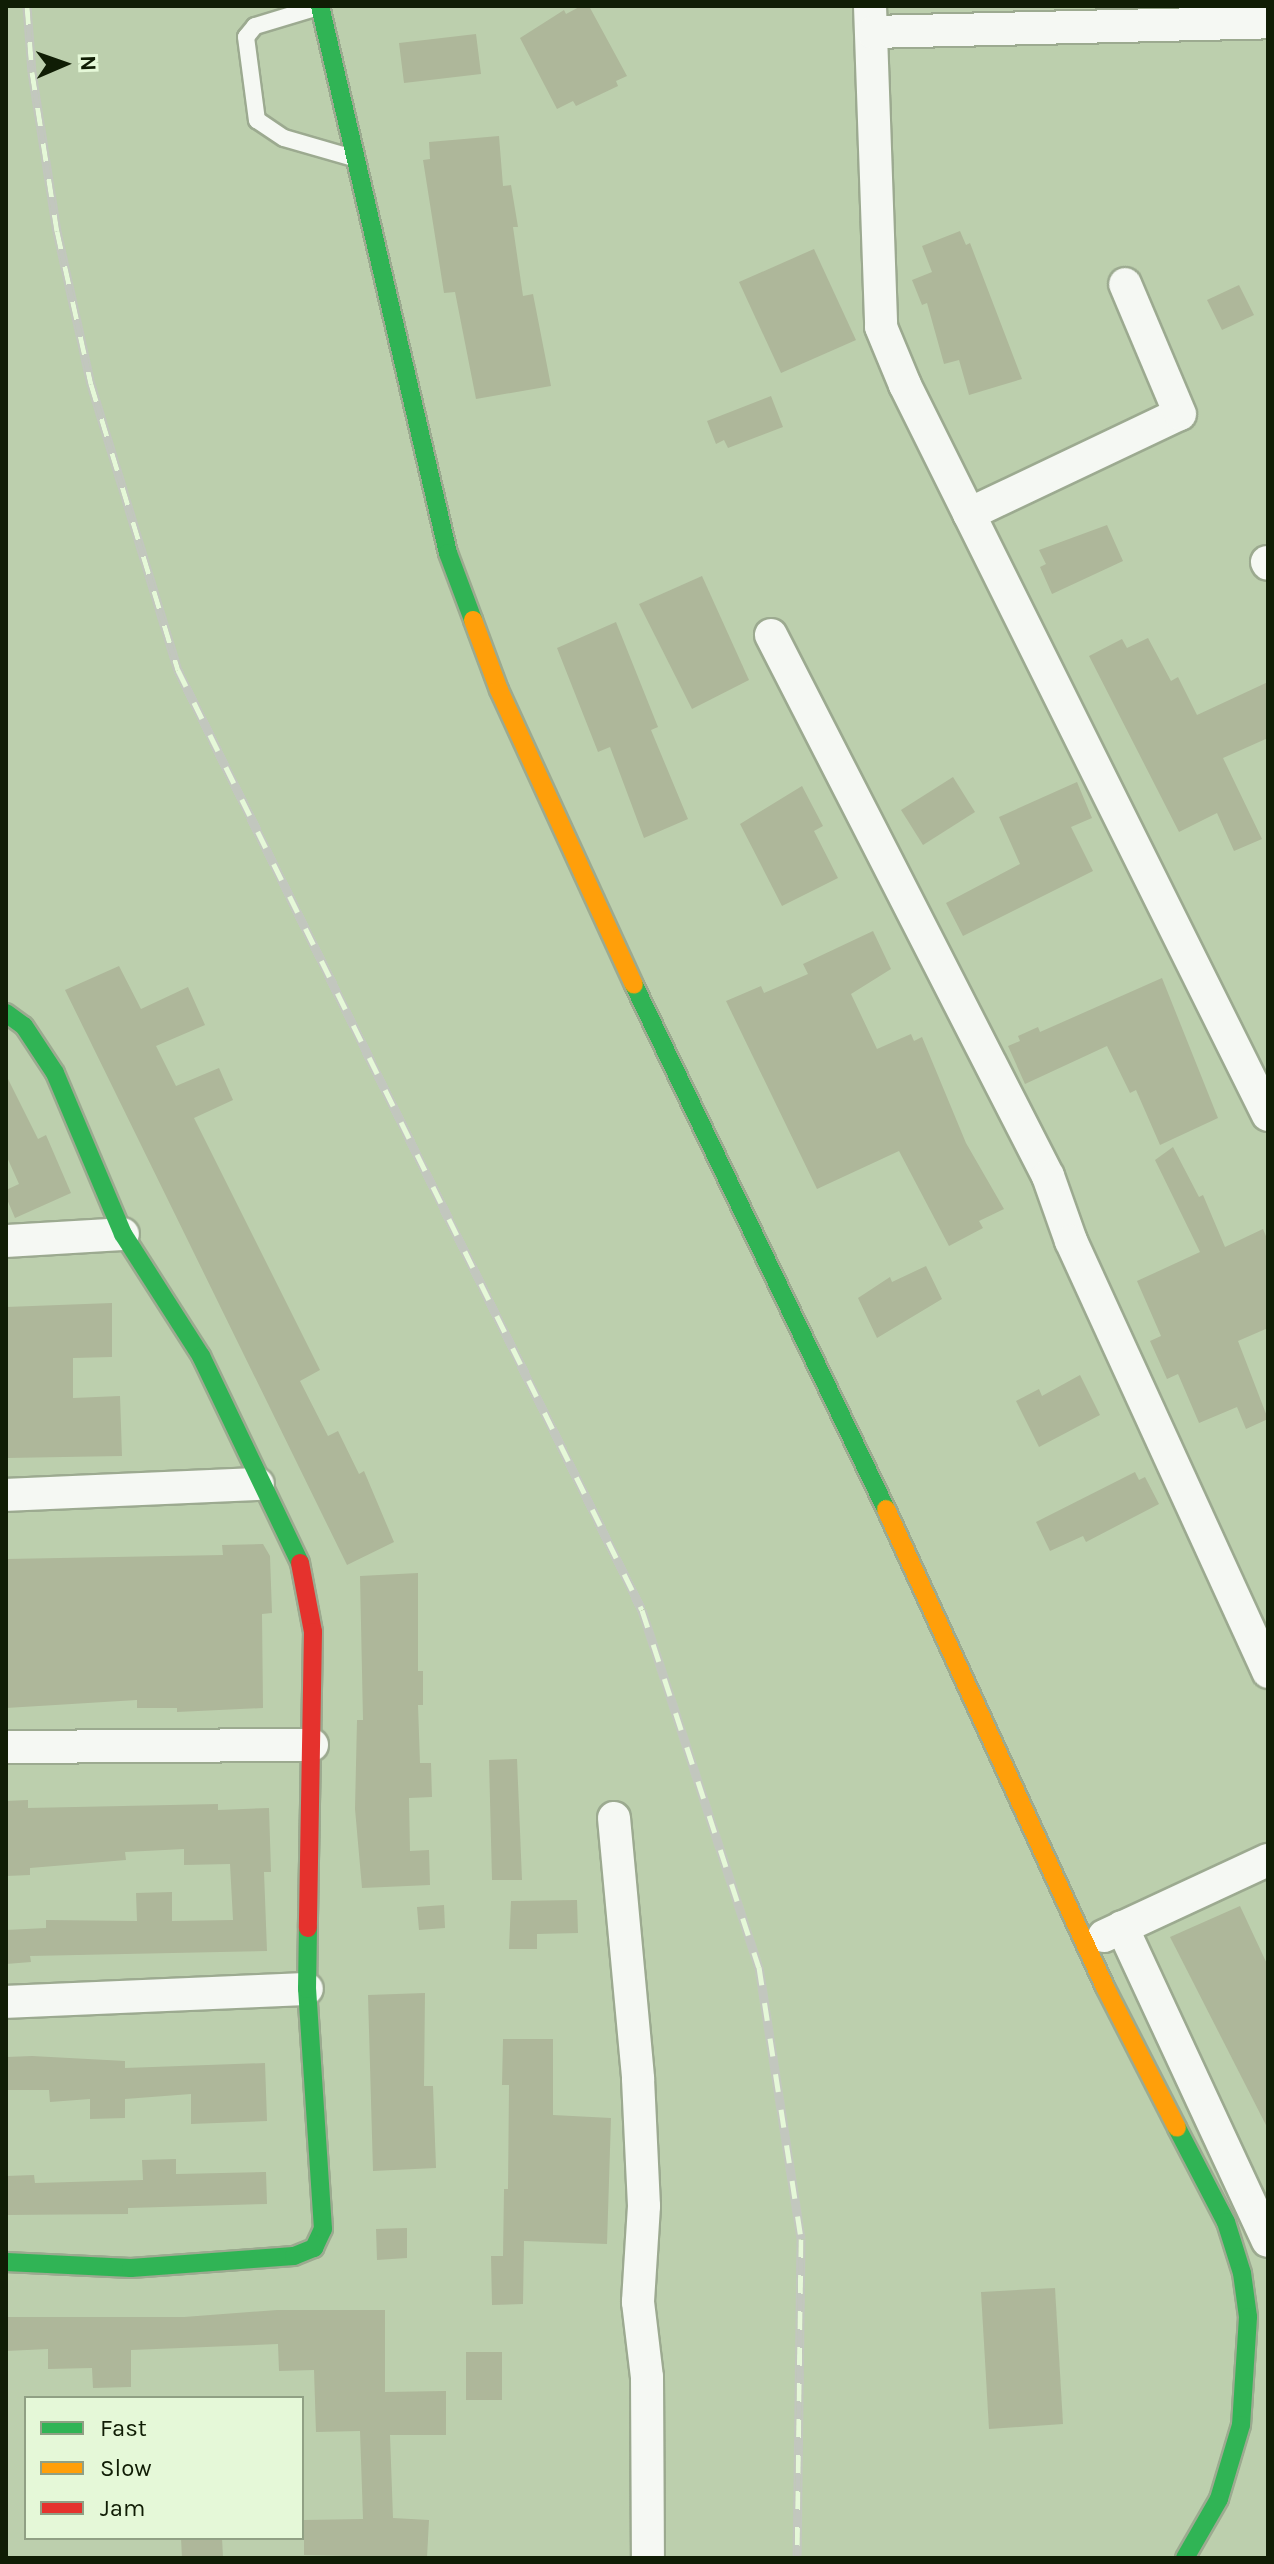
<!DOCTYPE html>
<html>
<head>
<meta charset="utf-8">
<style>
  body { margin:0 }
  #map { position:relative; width:1274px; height:2564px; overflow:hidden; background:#bccfad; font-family:Karla,sans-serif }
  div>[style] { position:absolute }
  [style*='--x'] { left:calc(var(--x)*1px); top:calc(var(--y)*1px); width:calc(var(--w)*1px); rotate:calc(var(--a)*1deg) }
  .building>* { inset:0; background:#aeb79a }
  .roads { filter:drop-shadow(2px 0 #9caa90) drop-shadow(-2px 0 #9caa90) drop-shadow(0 2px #9caa90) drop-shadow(0 -2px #9caa90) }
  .lane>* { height:16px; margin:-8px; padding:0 8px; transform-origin:8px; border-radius:8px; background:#f5f8f3 }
  .street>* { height:32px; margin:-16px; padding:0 16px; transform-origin:16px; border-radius:16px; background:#f5f8f3 }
  .fast>* { height:18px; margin:-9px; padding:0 9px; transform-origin:9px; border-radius:9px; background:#30b455 }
  .slow>* { height:18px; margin:-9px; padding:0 9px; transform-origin:9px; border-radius:9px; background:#ff9f0a }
  .jam>* { height:18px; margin:-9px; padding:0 9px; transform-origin:9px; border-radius:9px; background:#e5322d }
  .rail>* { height:9px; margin-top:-4.5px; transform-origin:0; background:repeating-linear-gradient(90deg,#e5f8d8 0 18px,#c2c7be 0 36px); box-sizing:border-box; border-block:2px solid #c2c7be }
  span { translate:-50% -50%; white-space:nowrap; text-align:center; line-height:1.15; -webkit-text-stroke:8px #e5f8d8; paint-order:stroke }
  .frame { position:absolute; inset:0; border:8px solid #101d05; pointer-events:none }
  .legend { position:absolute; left:24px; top:2396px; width:280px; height:144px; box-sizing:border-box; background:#e5f8d8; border:2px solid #90a084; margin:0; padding:10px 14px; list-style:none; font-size:24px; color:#101d05 }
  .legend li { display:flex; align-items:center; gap:16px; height:40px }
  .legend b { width:40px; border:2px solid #90a084 }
  .north { position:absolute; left:24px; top:24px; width:80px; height:80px; -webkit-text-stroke:6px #e5f8d8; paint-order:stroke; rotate:88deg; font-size:22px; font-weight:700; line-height:32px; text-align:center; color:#101d05 }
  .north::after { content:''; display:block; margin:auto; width:28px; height:36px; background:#101d05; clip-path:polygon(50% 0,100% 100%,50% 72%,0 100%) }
</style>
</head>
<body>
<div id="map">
  <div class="building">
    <div style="clip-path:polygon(581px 6px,589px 6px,627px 76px,616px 81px,618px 86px,576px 106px,573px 101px,557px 109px,520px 38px,564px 10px,566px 14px)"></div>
    <div style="clip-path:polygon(476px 34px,481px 74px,404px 83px,399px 43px)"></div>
    <div style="clip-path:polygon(499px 136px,503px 186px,511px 185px,518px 227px,513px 227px,523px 296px,533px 294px,551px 386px,476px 399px,455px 292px,444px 293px,423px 160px,430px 159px,429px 142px)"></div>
    <div style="clip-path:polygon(960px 231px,966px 245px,970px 243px,1022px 379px,969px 395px,959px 360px,944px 364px,927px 303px,922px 305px,912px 280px,932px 272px,922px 246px)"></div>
    <div style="clip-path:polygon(814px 249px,856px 340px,781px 373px,739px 282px)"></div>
    <div style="clip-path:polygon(1239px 285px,1254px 315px,1222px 330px,1207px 300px)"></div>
    <div style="clip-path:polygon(771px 396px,783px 427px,728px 448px,724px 440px,716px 444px,707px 421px)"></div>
    <div style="clip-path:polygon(1107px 525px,1123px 561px,1052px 594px,1040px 567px,1046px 564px,1039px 550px)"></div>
    <div style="clip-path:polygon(702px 576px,749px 680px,692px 709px,639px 604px)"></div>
    <div style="clip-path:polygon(616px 622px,658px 727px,651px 730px,688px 819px,644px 838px,610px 747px,598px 752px,557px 648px)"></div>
    <div style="clip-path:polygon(1148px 638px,1171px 681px,1178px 677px,1197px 715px,1268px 682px,1268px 738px,1223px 758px,1262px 839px,1234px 851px,1217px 813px,1179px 832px,1089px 656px,1122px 639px,1127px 648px)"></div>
    <div style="clip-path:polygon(953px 777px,975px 812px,923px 845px,901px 810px)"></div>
    <div style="clip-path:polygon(1077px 782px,1092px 818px,1071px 827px,1093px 871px,963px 936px,946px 903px,1020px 864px,999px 817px)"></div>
    <div style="clip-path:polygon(802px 786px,823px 826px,814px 831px,838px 878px,782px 906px,740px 824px)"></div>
    <div style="clip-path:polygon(873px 931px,891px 969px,851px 994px,877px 1049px,911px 1034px,914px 1041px,922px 1037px,966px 1143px,1004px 1209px,979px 1221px,983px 1228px,949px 1246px,899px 1151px,817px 1189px,726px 1001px,761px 986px,764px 993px,808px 974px,803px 964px)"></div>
    <div style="clip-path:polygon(119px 966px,141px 1009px,188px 987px,205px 1025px,156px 1046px,176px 1086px,219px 1068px,233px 1100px,194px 1118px,320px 1370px,300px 1381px,328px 1436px,338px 1431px,359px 1474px,364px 1471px,394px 1542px,347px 1565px,65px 990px)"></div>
    <div style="clip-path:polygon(1162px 978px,1218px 1118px,1160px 1145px,1136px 1090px,1130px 1093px,1107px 1046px,1025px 1084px,1008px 1046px,1020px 1041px,1018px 1036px,1038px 1027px,1040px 1032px)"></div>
    <div style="clip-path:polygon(6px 1075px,38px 1139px,46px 1135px,71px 1193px,15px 1218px,6px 1197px,6px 1190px,19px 1184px,6px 1155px)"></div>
    <div style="clip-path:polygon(1173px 1147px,1199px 1197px,1203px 1195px,1225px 1247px,1263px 1229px,1268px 1241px,1268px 1328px,1238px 1341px,1268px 1419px,1246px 1429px,1237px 1407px,1199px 1423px,1178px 1374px,1167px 1379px,1150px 1341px,1161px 1336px,1137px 1281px,1200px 1252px,1155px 1160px)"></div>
    <div style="clip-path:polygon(926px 1266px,942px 1299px,877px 1338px,858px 1298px,890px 1277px,892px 1282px)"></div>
    <div style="clip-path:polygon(112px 1303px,112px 1357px,73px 1358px,73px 1398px,120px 1396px,122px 1456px,6px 1458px,6px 1307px)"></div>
    <div style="clip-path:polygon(1080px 1375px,1100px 1415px,1039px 1447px,1016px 1401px,1039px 1389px,1042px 1396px)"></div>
    <div style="clip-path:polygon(1135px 1472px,1139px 1480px,1145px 1477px,1159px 1504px,1086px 1542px,1083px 1536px,1050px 1551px,1036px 1522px)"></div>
    <div style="clip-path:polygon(263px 1544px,270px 1556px,272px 1613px,262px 1614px,263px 1708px,177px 1712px,177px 1708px,137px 1708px,137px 1700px,6px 1708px,6px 1559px,223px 1555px,222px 1545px)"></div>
    <div style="clip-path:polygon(418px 1573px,418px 1671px,423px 1671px,423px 1705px,418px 1705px,420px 1763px,431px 1763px,432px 1797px,409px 1798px,410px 1851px,429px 1850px,430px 1885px,362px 1888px,355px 1809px,357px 1720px,363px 1720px,360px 1576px)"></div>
    <div style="clip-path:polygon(517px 1759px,522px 1880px,492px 1880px,489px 1760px)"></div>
    <div style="clip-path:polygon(28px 1800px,28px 1808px,218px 1804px,218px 1810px,269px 1808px,271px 1872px,264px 1872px,267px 1951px,30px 1956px,31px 1962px,6px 1964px,6px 1930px,46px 1928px,46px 1920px,137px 1921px,136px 1893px,172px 1892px,172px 1921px,233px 1920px,230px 1864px,184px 1865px,184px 1849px,125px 1852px,126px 1860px,30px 1868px,30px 1875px,6px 1876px,6px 1801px)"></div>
    <div style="clip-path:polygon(577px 1900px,578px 1933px,537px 1934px,537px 1949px,509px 1949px,511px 1901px)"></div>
    <div style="clip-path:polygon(444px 1905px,445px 1928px,419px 1930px,417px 1907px)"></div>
    <div style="clip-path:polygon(1240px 1906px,1268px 1966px,1268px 2129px,1170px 1937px)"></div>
    <div style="clip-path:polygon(425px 1993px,424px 2086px,433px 2086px,436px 2168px,373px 2171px,368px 1995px)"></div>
    <div style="clip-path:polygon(503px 2039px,553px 2039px,553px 2115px,611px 2118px,607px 2244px,524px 2241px,523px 2304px,492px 2305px,491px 2256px,503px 2256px,504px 2189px,508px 2189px,509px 2085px,502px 2085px)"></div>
    <div style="clip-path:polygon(32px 2056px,125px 2061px,125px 2068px,265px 2063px,267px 2121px,191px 2124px,191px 2094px,125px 2099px,125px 2118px,90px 2119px,90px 2099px,50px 2102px,49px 2090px,6px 2090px,6px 2057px)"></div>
    <div style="clip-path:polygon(176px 2159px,176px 2174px,266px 2172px,267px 2204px,128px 2208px,128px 2214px,7px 2215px,6px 2176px,34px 2175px,35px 2183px,143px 2180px,142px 2160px)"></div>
    <div style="clip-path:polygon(407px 2228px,407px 2258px,377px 2260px,376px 2229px)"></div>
    <div style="clip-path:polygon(1055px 2288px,1063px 2424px,989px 2429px,981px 2292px)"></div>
    <div style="clip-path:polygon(277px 2310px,385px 2310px,385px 2392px,446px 2391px,446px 2435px,390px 2435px,393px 2518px,429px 2520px,427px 2558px,304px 2555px,304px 2520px,363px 2519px,360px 2431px,316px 2432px,314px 2370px,279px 2371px,278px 2344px,131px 2350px,131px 2387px,93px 2388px,92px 2368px,48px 2369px,48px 2349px,6px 2351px,6px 2317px,184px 2317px)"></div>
    <div style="clip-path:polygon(466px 2352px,502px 2352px,502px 2400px,466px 2400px)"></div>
    <div style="clip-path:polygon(181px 2538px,222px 2538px,223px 2557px,182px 2558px)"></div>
  </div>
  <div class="roads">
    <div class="lane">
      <div style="--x:318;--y:7;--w:66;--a:163.2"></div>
      <div style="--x:255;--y:26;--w:14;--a:129"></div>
      <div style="--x:246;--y:37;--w:84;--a:82.5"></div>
      <div style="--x:257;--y:120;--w:32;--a:34"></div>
      <div style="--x:284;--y:138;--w:69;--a:16.1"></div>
    </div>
    <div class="street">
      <div style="--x:870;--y:6;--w:321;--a:88"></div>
      <div style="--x:881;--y:327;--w:63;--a:67.5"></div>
      <div style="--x:905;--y:385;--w:815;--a:63.56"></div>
      <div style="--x:872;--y:32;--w:396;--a:-1.4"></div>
      <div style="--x:969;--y:514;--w:233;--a:-25.4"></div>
      <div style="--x:1180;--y:414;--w:141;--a:-112.9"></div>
      <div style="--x:1267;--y:562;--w:2;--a:63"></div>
      <div style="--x:771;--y:635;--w:608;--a:62.89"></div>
      <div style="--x:1048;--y:1176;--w:69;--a:70.5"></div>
      <div style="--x:1071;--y:1241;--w:474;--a:65.4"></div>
      <div style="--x:6;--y:1241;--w:117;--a:-3.4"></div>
      <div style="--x:6;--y:1495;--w:252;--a:-2.5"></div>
      <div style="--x:6;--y:1747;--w:306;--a:-0.4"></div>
      <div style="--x:614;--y:1818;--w:262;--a:84.7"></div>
      <div style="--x:638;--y:2079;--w:127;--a:87.3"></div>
      <div style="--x:644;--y:2206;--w:96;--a:93.6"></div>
      <div style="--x:638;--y:2302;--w:76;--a:83.2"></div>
      <div style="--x:647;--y:2377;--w:181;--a:89.7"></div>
      <div style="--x:1122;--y:1927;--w:346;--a:65.1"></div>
      <div style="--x:1104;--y:1936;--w:181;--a:-24.9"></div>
      <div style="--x:6;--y:2002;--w:301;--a:-2.5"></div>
    </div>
    <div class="fast">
      <div style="--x:320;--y:6;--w:562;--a:76.83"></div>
      <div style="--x:448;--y:553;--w:72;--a:69.5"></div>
      <div style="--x:634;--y:985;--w:581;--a:64.32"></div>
      <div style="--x:6;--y:1013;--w:22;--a:36"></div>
      <div style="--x:24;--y:1026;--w:56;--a:56.6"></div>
      <div style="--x:55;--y:1073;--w:175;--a:67.1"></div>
      <div style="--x:123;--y:1234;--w:145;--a:57.4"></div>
      <div style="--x:201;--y:1356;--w:229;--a:64.4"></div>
      <div style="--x:1177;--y:2128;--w:106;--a:62.5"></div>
      <div style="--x:1226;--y:2222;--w:53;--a:72.6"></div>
      <div style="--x:1242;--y:2273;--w:44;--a:82.2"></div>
      <div style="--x:1248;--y:2317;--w:108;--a:93.7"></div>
      <div style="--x:1241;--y:2425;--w:77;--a:106.6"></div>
      <div style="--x:1219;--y:2499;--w:68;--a:120"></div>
      <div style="--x:6;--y:2262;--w:125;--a:2.7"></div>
      <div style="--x:131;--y:2268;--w:163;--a:-4.2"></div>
      <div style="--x:294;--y:2256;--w:22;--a:-22"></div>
      <div style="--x:314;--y:2248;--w:21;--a:-65"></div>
      <div style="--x:323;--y:2229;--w:241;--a:-93.8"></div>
      <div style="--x:307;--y:1989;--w:61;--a:-89.1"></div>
    </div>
    <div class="slow">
      <div style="--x:473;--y:620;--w:75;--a:69.6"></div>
      <div style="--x:499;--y:690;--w:324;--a:65.4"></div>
      <div style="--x:886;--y:1509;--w:526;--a:65.38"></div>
      <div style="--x:1105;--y:1987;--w:158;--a:62.9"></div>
    </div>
    <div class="jam">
      <div style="--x:300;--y:1563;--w:70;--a:79.3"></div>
      <div style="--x:313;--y:1632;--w:296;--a:91"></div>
    </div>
  </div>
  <div class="rail">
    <div style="--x:27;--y:6;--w:66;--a:85.7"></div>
    <div style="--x:32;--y:72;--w:161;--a:81.1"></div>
    <div style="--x:57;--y:231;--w:157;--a:77.5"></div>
    <div style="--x:91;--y:384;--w:299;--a:73.1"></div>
    <div style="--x:178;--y:670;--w:1048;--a:63.73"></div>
    <div style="--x:642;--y:1610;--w:376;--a:71.9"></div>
    <div style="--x:759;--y:1967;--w:275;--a:81.2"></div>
    <div style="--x:801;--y:2239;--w:319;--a:90.7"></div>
  </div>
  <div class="frame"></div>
  <ul class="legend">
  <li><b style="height:10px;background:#30b455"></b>Fast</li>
  <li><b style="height:10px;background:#ff9f0a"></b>Slow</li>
  <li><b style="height:10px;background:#e5322d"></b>Jam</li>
  </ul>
  <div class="north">N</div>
</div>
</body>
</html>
